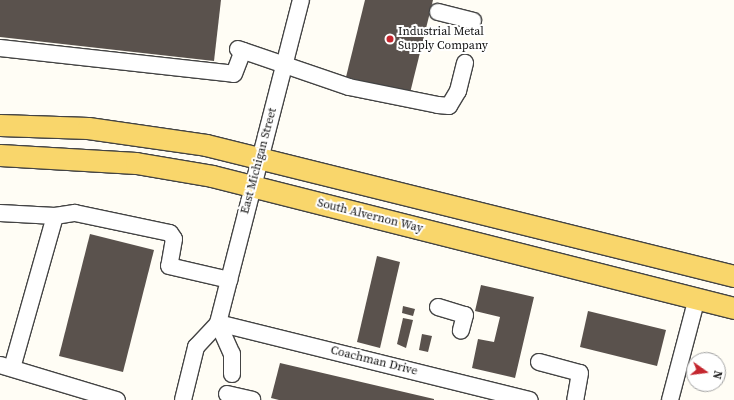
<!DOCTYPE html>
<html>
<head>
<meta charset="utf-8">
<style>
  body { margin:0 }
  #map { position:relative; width:734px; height:400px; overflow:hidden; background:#fffdf5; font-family:"Source Serif 4",serif }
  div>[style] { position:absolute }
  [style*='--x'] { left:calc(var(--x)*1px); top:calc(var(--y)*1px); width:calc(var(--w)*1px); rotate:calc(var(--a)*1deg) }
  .building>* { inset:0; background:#5a524d }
  .roads { filter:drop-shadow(1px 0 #444) drop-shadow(-1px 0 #444) drop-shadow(0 1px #444) drop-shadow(0 -1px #444) }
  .minor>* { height:16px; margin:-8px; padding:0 8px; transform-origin:8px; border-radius:8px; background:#fff }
  .major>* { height:21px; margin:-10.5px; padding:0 10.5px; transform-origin:10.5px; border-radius:10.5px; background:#f9d66b }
  .dots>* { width:11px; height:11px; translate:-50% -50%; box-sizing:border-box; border:2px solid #fff; border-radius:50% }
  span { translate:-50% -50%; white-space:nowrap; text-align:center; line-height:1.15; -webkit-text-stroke:4px #fff; paint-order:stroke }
  .poi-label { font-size:12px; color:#111 }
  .left { translate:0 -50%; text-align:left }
  .street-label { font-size:12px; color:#111 }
  .north { position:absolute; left:686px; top:352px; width:40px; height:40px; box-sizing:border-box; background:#fff; border:1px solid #a0a0a0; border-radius:50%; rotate:104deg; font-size:11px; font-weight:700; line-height:16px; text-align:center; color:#111 }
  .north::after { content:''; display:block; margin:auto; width:14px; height:18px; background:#c4262e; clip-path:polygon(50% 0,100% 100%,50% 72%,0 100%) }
</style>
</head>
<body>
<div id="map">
  <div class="building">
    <div style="clip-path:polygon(0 0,221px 0,214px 61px,0 37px)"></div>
    <div style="clip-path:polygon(365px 0,433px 0,410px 93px,346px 77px)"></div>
    <div style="clip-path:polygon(90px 234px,154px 250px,123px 372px,59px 356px)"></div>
    <div style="clip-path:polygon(377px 256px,400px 262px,380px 348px,357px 342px)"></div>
    <div style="clip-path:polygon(481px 285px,534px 297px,515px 378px,472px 368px,478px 339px,494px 342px,500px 317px,475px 311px)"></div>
    <div style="clip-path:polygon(403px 306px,415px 309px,413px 316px,402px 313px)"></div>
    <div style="clip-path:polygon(588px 311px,666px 330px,657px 366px,580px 347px)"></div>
    <div style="clip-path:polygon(403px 318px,413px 320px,406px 348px,397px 344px)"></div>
    <div style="clip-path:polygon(422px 334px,432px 336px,428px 352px,419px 350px)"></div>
    <div style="clip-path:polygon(280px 363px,434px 399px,434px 400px,279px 400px,271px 398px)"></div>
  </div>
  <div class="roads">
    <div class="minor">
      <div style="--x:438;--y:12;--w:36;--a:14"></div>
      <div style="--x:0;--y:48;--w:235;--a:6.3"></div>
      <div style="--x:234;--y:74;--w:25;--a:-69"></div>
      <div style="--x:238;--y:49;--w:117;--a:18.9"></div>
      <div style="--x:349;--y:87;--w:91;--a:11.4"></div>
      <div style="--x:438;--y:105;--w:11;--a:5"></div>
      <div style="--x:449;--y:106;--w:17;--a:-59"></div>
      <div style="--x:458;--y:91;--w:29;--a:-76"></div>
      <div style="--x:0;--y:213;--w:55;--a:3.1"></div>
      <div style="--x:438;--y:307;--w:28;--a:17"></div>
      <div style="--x:465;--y:315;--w:16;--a:105"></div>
      <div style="--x:218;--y:323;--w:321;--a:13.9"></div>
      <div style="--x:218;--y:323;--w:34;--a:66"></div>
      <div style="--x:232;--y:354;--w:20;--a:90"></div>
      <div style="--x:539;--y:362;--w:42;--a:15"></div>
      <div style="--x:580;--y:373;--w:27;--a:100"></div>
      <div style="--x:0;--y:365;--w:122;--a:16.7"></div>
      <div style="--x:12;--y:368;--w:158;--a:-74.2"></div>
      <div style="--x:55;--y:216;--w:20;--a:-9"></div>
      <div style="--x:75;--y:213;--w:97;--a:11.9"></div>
      <div style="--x:170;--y:233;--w:7;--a:56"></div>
      <div style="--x:174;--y:239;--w:27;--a:100"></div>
      <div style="--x:169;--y:266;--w:62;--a:13.1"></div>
      <div style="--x:227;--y:394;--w:26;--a:13"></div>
      <div style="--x:183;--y:400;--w:55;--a:-76.2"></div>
      <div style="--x:196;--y:347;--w:33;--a:-47"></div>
      <div style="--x:218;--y:323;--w:333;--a:-75.6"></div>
      <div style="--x:670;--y:400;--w:106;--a:-75.2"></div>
    </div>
    <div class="major">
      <div style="--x:0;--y:125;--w:88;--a:2"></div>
      <div style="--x:88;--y:128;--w:119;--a:8.2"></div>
      <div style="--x:206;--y:145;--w:544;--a:13.93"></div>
      <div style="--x:0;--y:155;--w:136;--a:3.4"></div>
      <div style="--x:136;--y:163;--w:77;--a:9.7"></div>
      <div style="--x:212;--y:176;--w:538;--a:14.19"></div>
    </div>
  </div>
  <div class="dots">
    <div style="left:390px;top:39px;background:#c4262e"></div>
  </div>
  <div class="poi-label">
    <span class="left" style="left:398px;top:39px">Industrial Metal<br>Supply Company</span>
  </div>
  <div class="street-label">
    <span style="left:259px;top:161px;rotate:-75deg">East Michigan Street</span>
    <span style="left:370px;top:216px;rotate:14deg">South Alvernon Way</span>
    <span style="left:374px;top:361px;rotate:14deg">Coachman Drive</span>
  </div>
  <div class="north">N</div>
</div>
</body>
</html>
